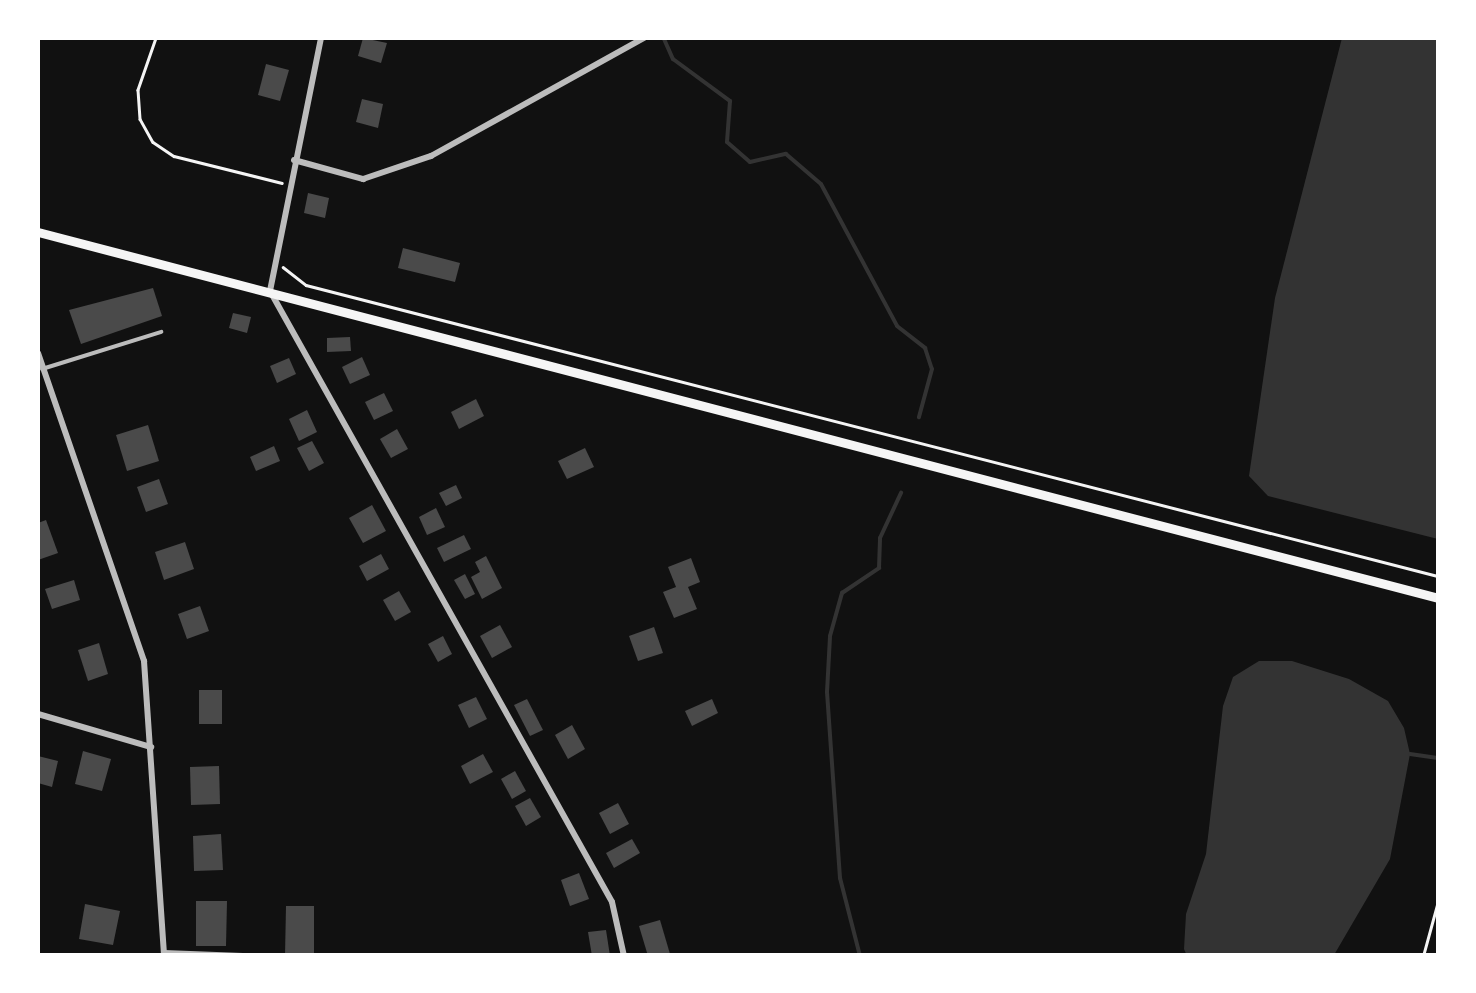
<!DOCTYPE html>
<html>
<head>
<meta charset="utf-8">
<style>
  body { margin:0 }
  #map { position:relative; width:1476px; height:993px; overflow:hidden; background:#111; font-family:"Fira Sans",sans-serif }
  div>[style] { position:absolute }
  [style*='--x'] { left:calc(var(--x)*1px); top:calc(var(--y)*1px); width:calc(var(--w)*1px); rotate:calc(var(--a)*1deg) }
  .water>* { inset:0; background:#333 }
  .stream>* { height:4px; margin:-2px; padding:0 2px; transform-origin:2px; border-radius:2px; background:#333 }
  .building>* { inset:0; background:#4a4a4a }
  .path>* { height:2.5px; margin:-1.25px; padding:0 1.25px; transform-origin:1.25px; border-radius:1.25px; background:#f5f5f5 }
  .service>* { height:4px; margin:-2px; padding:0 2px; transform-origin:2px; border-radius:2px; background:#bcbcbc }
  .minor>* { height:6px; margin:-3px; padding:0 3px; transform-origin:3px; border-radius:3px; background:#bcbcbc }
  .secondary>* { height:9px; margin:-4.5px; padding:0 4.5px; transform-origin:4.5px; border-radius:4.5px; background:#f5f5f5 }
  span { translate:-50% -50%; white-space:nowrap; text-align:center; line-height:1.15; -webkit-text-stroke:8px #fff; paint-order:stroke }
  .frame { position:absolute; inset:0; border:40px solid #fff; pointer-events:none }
</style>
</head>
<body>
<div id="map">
  <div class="water">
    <div style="clip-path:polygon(1342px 38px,1438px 38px,1438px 539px,1268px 496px,1249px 476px,1275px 298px)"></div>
    <div style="clip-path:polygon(1259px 661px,1292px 661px,1349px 679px,1388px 701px,1404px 728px,1410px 754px,1390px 859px,1334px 955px,1187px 956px,1184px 949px,1186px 914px,1206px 854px,1223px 706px,1233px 677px)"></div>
  </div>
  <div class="stream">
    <div style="--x:664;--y:39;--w:22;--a:66"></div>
    <div style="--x:673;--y:59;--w:71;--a:36.4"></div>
    <div style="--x:730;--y:101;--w:41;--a:94.2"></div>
    <div style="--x:727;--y:142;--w:30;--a:41"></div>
    <div style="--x:750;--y:162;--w:37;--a:-13"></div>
    <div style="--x:786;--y:154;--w:46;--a:40.6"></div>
    <div style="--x:821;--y:184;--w:161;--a:61.8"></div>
    <div style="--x:897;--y:326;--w:36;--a:38"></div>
    <div style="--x:925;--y:348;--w:22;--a:72"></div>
    <div style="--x:932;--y:369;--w:50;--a:105.2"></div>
    <div style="--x:1410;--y:754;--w:28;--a:8"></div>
    <div style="--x:860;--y:956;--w:81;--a:-104.4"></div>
    <div style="--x:840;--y:878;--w:186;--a:-94"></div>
    <div style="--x:827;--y:692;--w:56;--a:-86.9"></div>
    <div style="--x:830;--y:636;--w:45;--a:-74.4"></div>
    <div style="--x:842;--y:593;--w:45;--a:-34"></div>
    <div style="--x:879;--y:568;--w:30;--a:-88"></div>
    <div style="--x:880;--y:538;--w:50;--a:-65"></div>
  </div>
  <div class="building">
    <div style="clip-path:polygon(363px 38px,387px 43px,381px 63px,358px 56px)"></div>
    <div style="clip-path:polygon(266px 64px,289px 70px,280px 101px,258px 95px)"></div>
    <div style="clip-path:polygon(362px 99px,383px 104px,378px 128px,356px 122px)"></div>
    <div style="clip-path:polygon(308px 193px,329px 198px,325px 218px,304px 213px)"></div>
    <div style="clip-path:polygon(403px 248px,460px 263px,455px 282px,398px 268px)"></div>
    <div style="clip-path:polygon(153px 288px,162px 316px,81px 344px,69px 310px)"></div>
    <div style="clip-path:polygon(233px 313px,251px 317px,247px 333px,229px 328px)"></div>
    <div style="clip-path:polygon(350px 337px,351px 351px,327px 352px,327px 338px)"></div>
    <div style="clip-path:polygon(362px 357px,370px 375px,350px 384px,342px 367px)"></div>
    <div style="clip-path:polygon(289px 358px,296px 374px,277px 383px,270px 366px)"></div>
    <div style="clip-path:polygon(384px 393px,393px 411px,374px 420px,365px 402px)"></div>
    <div style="clip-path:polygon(476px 399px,484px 416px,459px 429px,451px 412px)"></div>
    <div style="clip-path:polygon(307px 410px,317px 432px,299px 441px,289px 419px)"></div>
    <div style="clip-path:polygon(148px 425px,159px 461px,127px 471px,116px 435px)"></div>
    <div style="clip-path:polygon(397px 429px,408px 449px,391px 458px,380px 439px)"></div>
    <div style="clip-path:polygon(312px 441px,324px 463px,309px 471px,297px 448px)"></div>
    <div style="clip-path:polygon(274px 446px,280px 461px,256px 471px,250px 457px)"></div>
    <div style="clip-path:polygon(585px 448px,594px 467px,567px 479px,558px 461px)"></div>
    <div style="clip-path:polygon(159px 479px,168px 504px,146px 512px,137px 487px)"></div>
    <div style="clip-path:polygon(456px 485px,462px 498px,446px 506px,439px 493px)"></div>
    <div style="clip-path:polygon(372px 505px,386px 531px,363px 543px,349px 518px)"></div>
    <div style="clip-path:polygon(436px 508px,445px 527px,427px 535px,419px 517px)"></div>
    <div style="clip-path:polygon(46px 520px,58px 553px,38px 560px,38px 523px)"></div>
    <div style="clip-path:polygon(464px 535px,471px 549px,444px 562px,437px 548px)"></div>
    <div style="clip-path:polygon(185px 542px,194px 569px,164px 580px,155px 552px)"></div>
    <div style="clip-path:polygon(381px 554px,389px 569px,367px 581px,359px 566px)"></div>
    <div style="clip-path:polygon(486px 556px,502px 588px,482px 599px,471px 577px,480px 572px,475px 562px)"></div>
    <div style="clip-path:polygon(691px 558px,700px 582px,688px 587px,697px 609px,674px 618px,663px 592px,676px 587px,668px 567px)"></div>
    <div style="clip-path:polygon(465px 574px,475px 594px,465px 599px,454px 580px)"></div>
    <div style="clip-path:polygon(74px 580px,80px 600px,52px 609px,45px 589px)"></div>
    <div style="clip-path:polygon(399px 591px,411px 612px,395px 621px,383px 600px)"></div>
    <div style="clip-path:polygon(200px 606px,209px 631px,187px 639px,178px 614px)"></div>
    <div style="clip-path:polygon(500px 625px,512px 647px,492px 658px,480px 636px)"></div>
    <div style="clip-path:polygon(654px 627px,663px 653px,638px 661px,629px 636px)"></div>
    <div style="clip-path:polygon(443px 636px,452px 654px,438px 662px,428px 644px)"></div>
    <div style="clip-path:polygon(99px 643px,108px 674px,88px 681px,78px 650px)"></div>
    <div style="clip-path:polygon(199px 690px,222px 690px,222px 724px,199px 724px)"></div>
    <div style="clip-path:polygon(476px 697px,487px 719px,469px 728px,458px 705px)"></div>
    <div style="clip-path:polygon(527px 699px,543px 730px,530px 736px,514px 705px)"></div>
    <div style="clip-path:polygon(712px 699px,718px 713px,692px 726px,685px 711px)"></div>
    <div style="clip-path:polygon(572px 725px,585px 749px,568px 759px,555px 735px)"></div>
    <div style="clip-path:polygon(83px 751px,111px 759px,102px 791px,75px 784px)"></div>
    <div style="clip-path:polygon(483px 754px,493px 772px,470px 784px,461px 766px)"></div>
    <div style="clip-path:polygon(38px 756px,58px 761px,52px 787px,38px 783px)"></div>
    <div style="clip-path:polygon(219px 766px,220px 804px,191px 805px,190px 767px)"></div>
    <div style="clip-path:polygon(515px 771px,526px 791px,512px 799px,501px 779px)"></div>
    <div style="clip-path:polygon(530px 798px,541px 817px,526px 826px,515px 806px)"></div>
    <div style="clip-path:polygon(618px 803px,629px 824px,610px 834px,599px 813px)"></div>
    <div style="clip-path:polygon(221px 834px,223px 870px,194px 871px,193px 836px)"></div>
    <div style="clip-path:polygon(632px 839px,640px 853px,614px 868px,606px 853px)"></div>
    <div style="clip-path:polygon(579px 873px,589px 899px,570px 906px,561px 880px)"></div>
    <div style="clip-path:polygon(196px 901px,227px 901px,226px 946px,196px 946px)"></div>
    <div style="clip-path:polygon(85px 904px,120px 911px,113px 945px,79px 939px)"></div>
    <div style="clip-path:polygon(286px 906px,314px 906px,314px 956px,285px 956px)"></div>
    <div style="clip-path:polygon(660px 920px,670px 954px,648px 956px,639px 926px)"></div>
    <div style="clip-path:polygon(606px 930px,610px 956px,592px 956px,588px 932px)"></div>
  </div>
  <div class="path">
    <div style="--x:156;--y:38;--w:55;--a:109.1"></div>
    <div style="--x:138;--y:90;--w:29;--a:86"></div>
    <div style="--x:140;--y:119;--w:26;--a:61"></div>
    <div style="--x:153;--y:142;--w:25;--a:34"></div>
    <div style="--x:174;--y:156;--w:111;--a:14"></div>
    <div style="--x:283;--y:267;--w:29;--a:38"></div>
    <div style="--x:306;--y:285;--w:1169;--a:14.42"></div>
    <div style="--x:1423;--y:956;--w:57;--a:-74.7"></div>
  </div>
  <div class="service">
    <div style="--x:42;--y:369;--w:125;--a:-17.3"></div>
    <div style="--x:164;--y:952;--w:105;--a:2.2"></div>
  </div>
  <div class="minor">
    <div style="--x:321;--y:38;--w:258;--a:101.4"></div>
    <div style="--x:270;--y:291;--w:700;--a:60.76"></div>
    <div style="--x:612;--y:902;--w:55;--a:77.5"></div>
    <div style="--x:294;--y:160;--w:72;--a:15.4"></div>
    <div style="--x:363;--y:179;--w:72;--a:-18.7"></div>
    <div style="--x:431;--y:156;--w:244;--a:-29"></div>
    <div style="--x:38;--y:353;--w:326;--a:71"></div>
    <div style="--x:144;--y:661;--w:296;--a:86.1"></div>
    <div style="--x:38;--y:714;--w:118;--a:16.3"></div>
  </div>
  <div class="secondary">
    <div style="--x:38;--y:232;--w:1447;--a:14.65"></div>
  </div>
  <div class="frame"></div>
</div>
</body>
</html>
